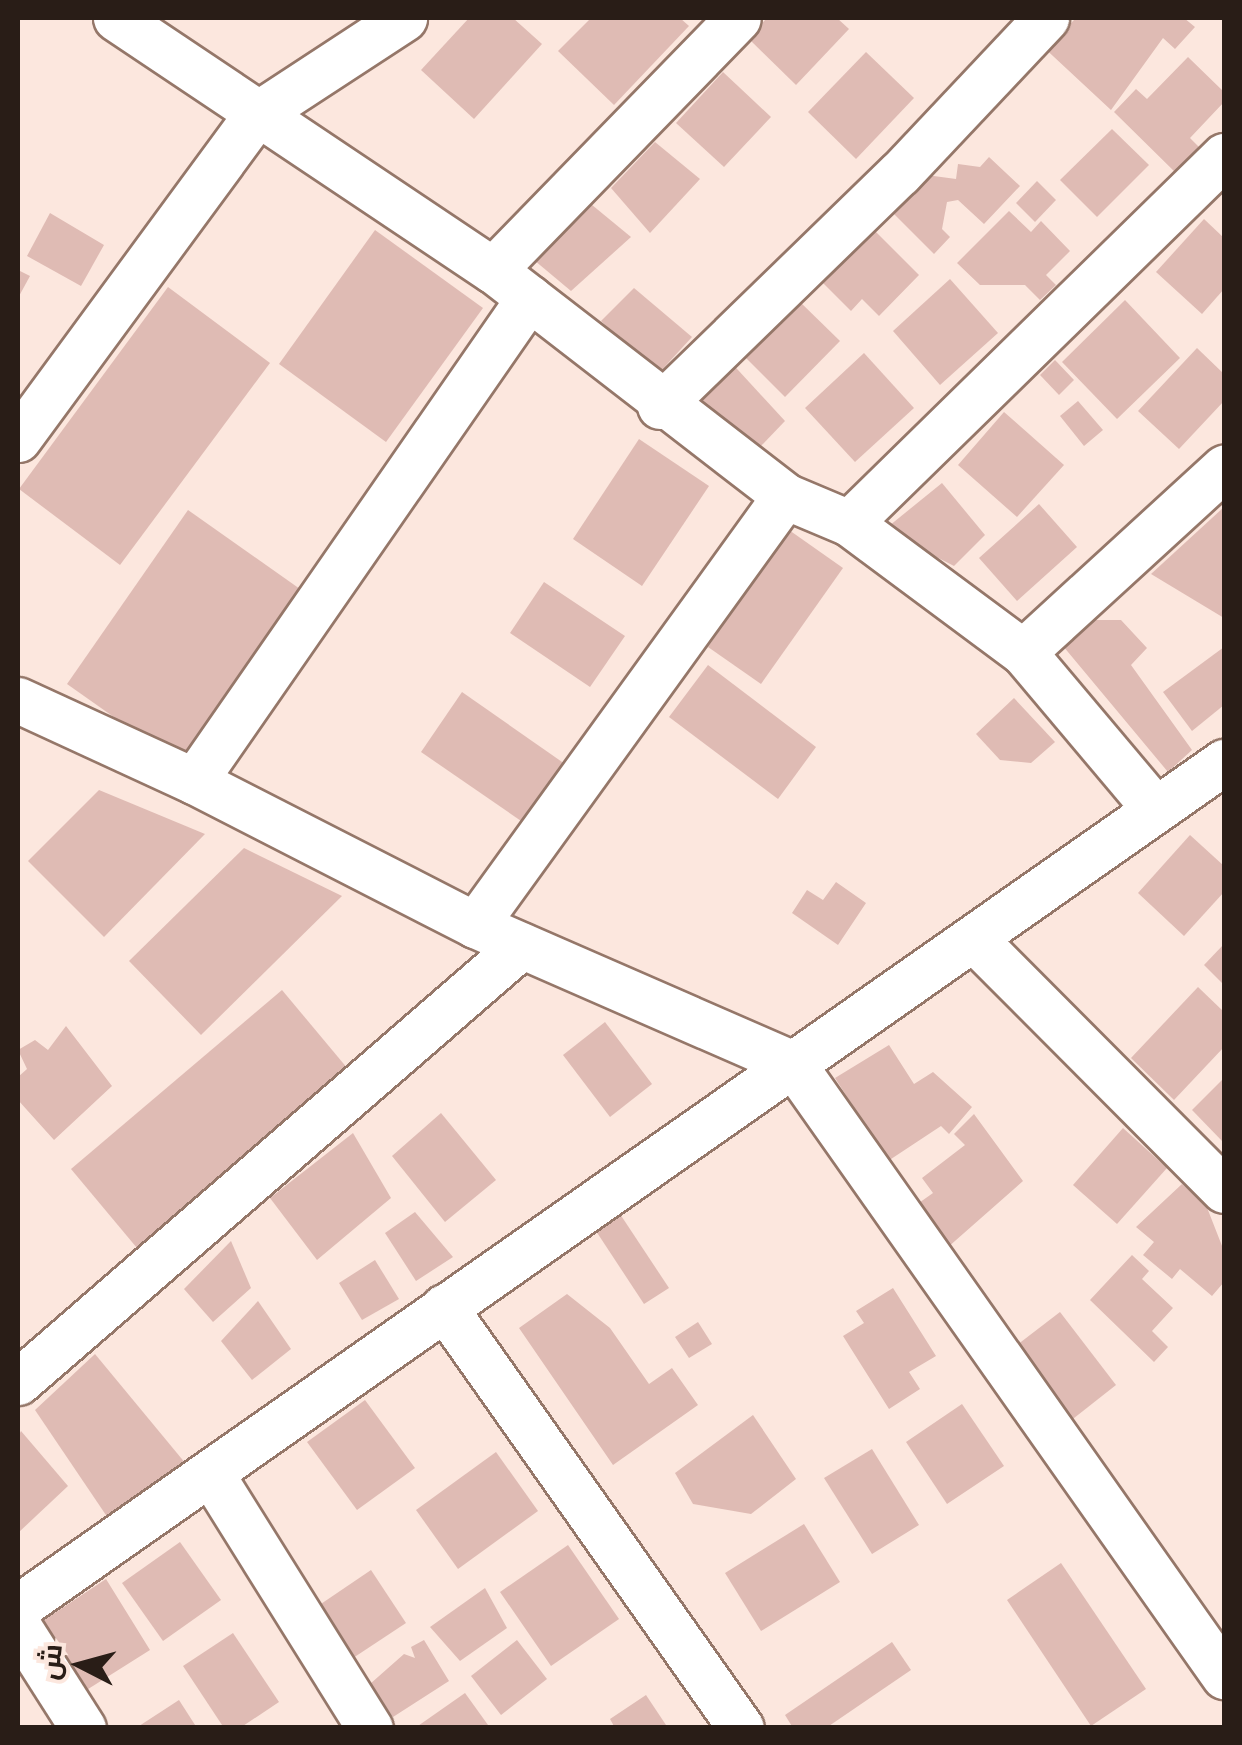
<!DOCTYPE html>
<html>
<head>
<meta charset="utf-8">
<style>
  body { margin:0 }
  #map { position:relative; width:1242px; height:1745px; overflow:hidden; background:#fce7de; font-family:"IBM Plex Sans",Cairo,sans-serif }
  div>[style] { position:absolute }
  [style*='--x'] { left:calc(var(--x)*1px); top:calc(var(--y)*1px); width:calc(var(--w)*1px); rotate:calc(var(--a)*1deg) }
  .building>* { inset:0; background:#dfbbb4 }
  .roads { filter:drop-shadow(2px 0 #957769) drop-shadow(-2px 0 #957769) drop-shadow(0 2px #957769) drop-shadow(0 -2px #957769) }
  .minor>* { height:45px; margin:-22.5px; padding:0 22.5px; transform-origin:22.5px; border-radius:22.5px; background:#fff }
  span { translate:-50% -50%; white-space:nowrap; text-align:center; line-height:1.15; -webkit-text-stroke:9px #fce7de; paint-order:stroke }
  .frame { position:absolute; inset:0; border:20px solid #291d17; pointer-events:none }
  .north { position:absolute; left:30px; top:1615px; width:100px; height:100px; -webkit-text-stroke:8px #fce7de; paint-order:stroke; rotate:276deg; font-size:28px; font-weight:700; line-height:40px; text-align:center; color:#291d17 }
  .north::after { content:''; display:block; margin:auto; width:35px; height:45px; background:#291d17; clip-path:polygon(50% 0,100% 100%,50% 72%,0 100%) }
</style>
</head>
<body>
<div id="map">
  <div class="building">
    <div style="clip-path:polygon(469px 18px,513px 18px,542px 44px,474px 119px,421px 70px)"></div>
    <div style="clip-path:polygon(591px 18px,680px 18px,689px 26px,614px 105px,558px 51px)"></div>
    <div style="clip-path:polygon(767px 18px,837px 18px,849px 29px,796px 85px,748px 38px)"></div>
    <div style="clip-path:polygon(1076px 18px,1184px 18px,1195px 27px,1175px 49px,1163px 38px,1111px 110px,1039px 43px,1057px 22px,1065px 29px)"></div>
    <div style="clip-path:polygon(866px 52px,914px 98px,856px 159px,808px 112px)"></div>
    <div style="clip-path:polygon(1188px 57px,1224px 92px,1224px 102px,1190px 138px,1204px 152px,1180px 177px,1114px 112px,1136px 89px,1147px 99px)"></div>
    <div style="clip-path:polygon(723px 72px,771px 117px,724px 167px,676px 123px)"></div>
    <div style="clip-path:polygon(1112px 129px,1149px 165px,1097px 217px,1060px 180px)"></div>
    <div style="clip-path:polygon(655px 142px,700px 179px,650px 233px,611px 188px)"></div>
    <div style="clip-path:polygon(989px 157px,1020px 186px,984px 224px,958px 200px,947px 202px,942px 229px,950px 237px,934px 254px,887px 207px,919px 174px,956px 179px,958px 164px,980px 167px)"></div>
    <div style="clip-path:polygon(1037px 181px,1056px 200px,1035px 222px,1016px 203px)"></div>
    <div style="clip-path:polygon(586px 200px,631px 237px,571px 291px,528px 255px)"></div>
    <div style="clip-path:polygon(1009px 211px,1031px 232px,1041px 221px,1070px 251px,1046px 275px,1056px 285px,1040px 300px,1025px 285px,980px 285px,957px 263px)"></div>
    <div style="clip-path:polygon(50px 213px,104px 245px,81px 286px,27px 256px)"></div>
    <div style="clip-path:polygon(1204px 219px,1224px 238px,1224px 289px,1202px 314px,1156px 272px)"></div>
    <div style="clip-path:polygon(375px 230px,483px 308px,386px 442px,279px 364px)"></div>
    <div style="clip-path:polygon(874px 230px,919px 275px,879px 316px,862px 299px,851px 311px,822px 282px)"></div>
    <div style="clip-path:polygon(18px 270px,30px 276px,18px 298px)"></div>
    <div style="clip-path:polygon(950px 279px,998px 333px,940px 385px,893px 331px)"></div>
    <div style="clip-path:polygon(168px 287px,270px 363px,120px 565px,19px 489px)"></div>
    <div style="clip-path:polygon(634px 288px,692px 337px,658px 374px,601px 321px)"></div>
    <div style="clip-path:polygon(797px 299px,840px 341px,785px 397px,742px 354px)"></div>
    <div style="clip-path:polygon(1125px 300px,1180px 358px,1117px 419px,1062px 362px)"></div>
    <div style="clip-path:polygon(1197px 348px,1224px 374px,1224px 401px,1179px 449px,1138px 411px)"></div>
    <div style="clip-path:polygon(864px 353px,914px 408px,855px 462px,805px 408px)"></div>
    <div style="clip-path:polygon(727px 358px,785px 421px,760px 447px,691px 398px)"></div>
    <div style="clip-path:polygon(1055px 360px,1074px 380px,1059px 395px,1040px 375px)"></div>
    <div style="clip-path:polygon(1078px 401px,1103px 430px,1084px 446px,1060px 416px)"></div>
    <div style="clip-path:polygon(1004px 412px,1064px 465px,1017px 517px,958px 465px)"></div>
    <div style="clip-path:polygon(639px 439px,709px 486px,642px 586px,573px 539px)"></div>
    <div style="clip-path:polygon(942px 483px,985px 535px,954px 566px,884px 530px)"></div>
    <div style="clip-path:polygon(1039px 504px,1077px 547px,1017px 601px,979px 558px)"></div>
    <div style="clip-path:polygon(1224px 507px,1224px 618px,1151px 574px)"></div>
    <div style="clip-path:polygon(188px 510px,300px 589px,179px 763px,67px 684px)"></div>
    <div style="clip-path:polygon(789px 530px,843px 568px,761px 684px,708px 647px)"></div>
    <div style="clip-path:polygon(544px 582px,625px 636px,590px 687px,510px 633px)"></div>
    <div style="clip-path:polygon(1088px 620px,1121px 620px,1147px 648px,1131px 665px,1192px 750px,1168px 772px,1063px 646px)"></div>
    <div style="clip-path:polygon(1224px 647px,1224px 705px,1192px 731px,1163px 692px)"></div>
    <div style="clip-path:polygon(708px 665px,816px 747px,778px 799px,669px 717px)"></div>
    <div style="clip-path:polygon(462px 692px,565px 764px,524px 823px,421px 752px)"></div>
    <div style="clip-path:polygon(1014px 698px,1055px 742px,1031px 763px,1000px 760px,976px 734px)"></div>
    <div style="clip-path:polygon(99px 790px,205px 834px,104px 937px,28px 861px)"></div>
    <div style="clip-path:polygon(1190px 835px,1224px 866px,1224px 892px,1184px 936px,1138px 893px)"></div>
    <div style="clip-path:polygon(244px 848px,342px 896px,201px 1035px,129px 961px)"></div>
    <div style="clip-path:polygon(836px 882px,866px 903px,838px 945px,792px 913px,807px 890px,823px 900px)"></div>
    <div style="clip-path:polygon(1224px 944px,1224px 985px,1204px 965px)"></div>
    <div style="clip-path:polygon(1198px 987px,1224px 1012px,1224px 1047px,1174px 1100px,1131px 1058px)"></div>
    <div style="clip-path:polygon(282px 990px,353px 1075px,142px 1254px,71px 1169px)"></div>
    <div style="clip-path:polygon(605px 1022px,652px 1084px,610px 1117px,563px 1055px)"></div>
    <div style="clip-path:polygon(66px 1026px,112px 1086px,54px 1140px,18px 1100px,18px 1077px,27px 1069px,18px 1050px,35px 1040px,48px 1050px)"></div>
    <div style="clip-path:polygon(889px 1045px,914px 1084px,933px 1072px,972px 1107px,949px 1134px,941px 1126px,888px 1161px,835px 1078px)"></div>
    <div style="clip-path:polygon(1224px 1078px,1224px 1143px,1192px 1110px)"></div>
    <div style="clip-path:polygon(441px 1113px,496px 1180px,445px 1222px,392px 1156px)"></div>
    <div style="clip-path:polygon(974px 1114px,1023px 1181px,947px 1248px,916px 1205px,933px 1193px,922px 1178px,965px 1145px,954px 1134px)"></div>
    <div style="clip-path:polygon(1123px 1128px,1167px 1168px,1117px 1224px,1073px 1185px)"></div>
    <div style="clip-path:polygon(353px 1133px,391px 1198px,317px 1260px,270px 1198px)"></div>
    <div style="clip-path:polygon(1182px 1184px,1206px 1205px,1224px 1251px,1224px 1282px,1212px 1296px,1180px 1269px,1172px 1279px,1143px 1255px,1154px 1242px,1136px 1227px)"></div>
    <div style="clip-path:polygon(618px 1211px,669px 1288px,644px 1304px,594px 1228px)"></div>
    <div style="clip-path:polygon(415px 1212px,453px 1257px,416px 1281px,385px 1233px)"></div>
    <div style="clip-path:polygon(231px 1241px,251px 1288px,213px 1322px,184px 1289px)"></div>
    <div style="clip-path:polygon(1132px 1255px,1149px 1271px,1142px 1279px,1173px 1308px,1152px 1331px,1168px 1347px,1154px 1362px,1090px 1300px)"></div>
    <div style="clip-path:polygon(375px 1260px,399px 1299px,362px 1320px,339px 1283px)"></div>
    <div style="clip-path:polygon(893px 1288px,936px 1356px,909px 1372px,920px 1389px,889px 1409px,843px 1336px,864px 1323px,856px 1311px)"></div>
    <div style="clip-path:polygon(567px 1294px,610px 1328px,649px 1384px,672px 1368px,698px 1405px,613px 1465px,519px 1328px)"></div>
    <div style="clip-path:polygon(258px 1301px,291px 1349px,252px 1380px,221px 1341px)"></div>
    <div style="clip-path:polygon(1060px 1312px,1116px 1385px,1069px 1422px,1013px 1348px)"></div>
    <div style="clip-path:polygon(698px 1322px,712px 1344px,689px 1358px,675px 1337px)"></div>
    <div style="clip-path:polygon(95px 1354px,186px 1464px,112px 1524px,35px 1410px)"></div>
    <div style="clip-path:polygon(365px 1400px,415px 1468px,357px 1510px,307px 1442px)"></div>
    <div style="clip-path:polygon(962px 1404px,1004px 1466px,947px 1504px,906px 1442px)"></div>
    <div style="clip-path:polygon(753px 1415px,796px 1479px,751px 1514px,693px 1504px,675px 1473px)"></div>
    <div style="clip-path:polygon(21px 1431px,68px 1486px,18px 1533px,18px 1437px)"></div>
    <div style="clip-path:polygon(872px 1449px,919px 1525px,872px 1554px,824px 1478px)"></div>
    <div style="clip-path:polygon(496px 1452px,538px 1511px,458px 1569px,416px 1510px)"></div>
    <div style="clip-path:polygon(804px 1524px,840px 1582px,761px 1631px,725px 1573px)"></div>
    <div style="clip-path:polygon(180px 1542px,221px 1600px,163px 1641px,122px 1583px)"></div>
    <div style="clip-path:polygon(568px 1545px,619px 1619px,551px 1666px,500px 1592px)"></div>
    <div style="clip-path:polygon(1061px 1563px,1146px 1689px,1091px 1726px,1007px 1600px)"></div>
    <div style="clip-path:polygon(371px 1570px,406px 1623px,347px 1662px,312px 1610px)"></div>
    <div style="clip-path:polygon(106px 1579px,150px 1650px,85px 1691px,67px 1658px,58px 1664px,29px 1630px)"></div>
    <div style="clip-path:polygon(485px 1588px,507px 1628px,460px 1661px,430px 1627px)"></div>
    <div style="clip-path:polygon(233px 1633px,279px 1702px,240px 1728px,224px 1728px,183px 1666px)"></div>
    <div style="clip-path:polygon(424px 1640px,449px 1681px,393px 1717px,370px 1684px,404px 1654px,415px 1658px,411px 1647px)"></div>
    <div style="clip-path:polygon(517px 1640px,547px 1679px,501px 1715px,471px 1676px)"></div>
    <div style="clip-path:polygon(892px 1642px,911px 1670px,826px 1728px,793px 1728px,785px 1715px)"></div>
    <div style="clip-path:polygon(465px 1693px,488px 1725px,415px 1728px)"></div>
    <div style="clip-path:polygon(646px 1695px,668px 1728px,615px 1728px,610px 1719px)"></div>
    <div style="clip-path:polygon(179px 1700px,197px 1728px,136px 1728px)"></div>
  </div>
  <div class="roads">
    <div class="minor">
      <div style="--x:116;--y:18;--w:453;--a:33.8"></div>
      <div style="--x:493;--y:270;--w:369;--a:37.7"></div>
      <div style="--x:785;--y:496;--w:69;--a:22.9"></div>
      <div style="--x:849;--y:523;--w:217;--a:36.6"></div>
      <div style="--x:1023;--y:652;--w:205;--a:49.9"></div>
      <div style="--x:493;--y:270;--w:351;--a:-45.8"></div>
      <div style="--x:660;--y:406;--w:334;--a:-44.2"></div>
      <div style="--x:900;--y:173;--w:213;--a:-46.7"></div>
      <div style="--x:18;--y:439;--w:402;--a:-53.7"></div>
      <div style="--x:256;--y:115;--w:177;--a:-33.2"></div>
      <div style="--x:849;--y:523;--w:525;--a:-44.38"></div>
      <div style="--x:1023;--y:652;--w:273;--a:-42.5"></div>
      <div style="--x:18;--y:700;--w:194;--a:24.7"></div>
      <div style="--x:194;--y:781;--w:316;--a:27.1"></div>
      <div style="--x:475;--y:925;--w:347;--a:23.6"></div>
      <div style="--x:793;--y:1064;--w:749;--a:54.84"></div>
      <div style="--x:194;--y:781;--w:588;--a:-55.26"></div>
      <div style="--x:475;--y:925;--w:529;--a:-54.15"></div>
      <div style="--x:975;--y:940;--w:353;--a:45.1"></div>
      <div style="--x:444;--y:1307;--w:515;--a:54.8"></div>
      <div style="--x:18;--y:1382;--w:666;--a:-40.92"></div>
      <div style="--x:211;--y:1474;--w:300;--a:58"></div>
      <div style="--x:18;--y:1607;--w:1473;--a:-35.02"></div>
      <div style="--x:18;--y:1626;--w:121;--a:57.5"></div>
    </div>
  </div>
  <div class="frame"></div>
  <div class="north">ش</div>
</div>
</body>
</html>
